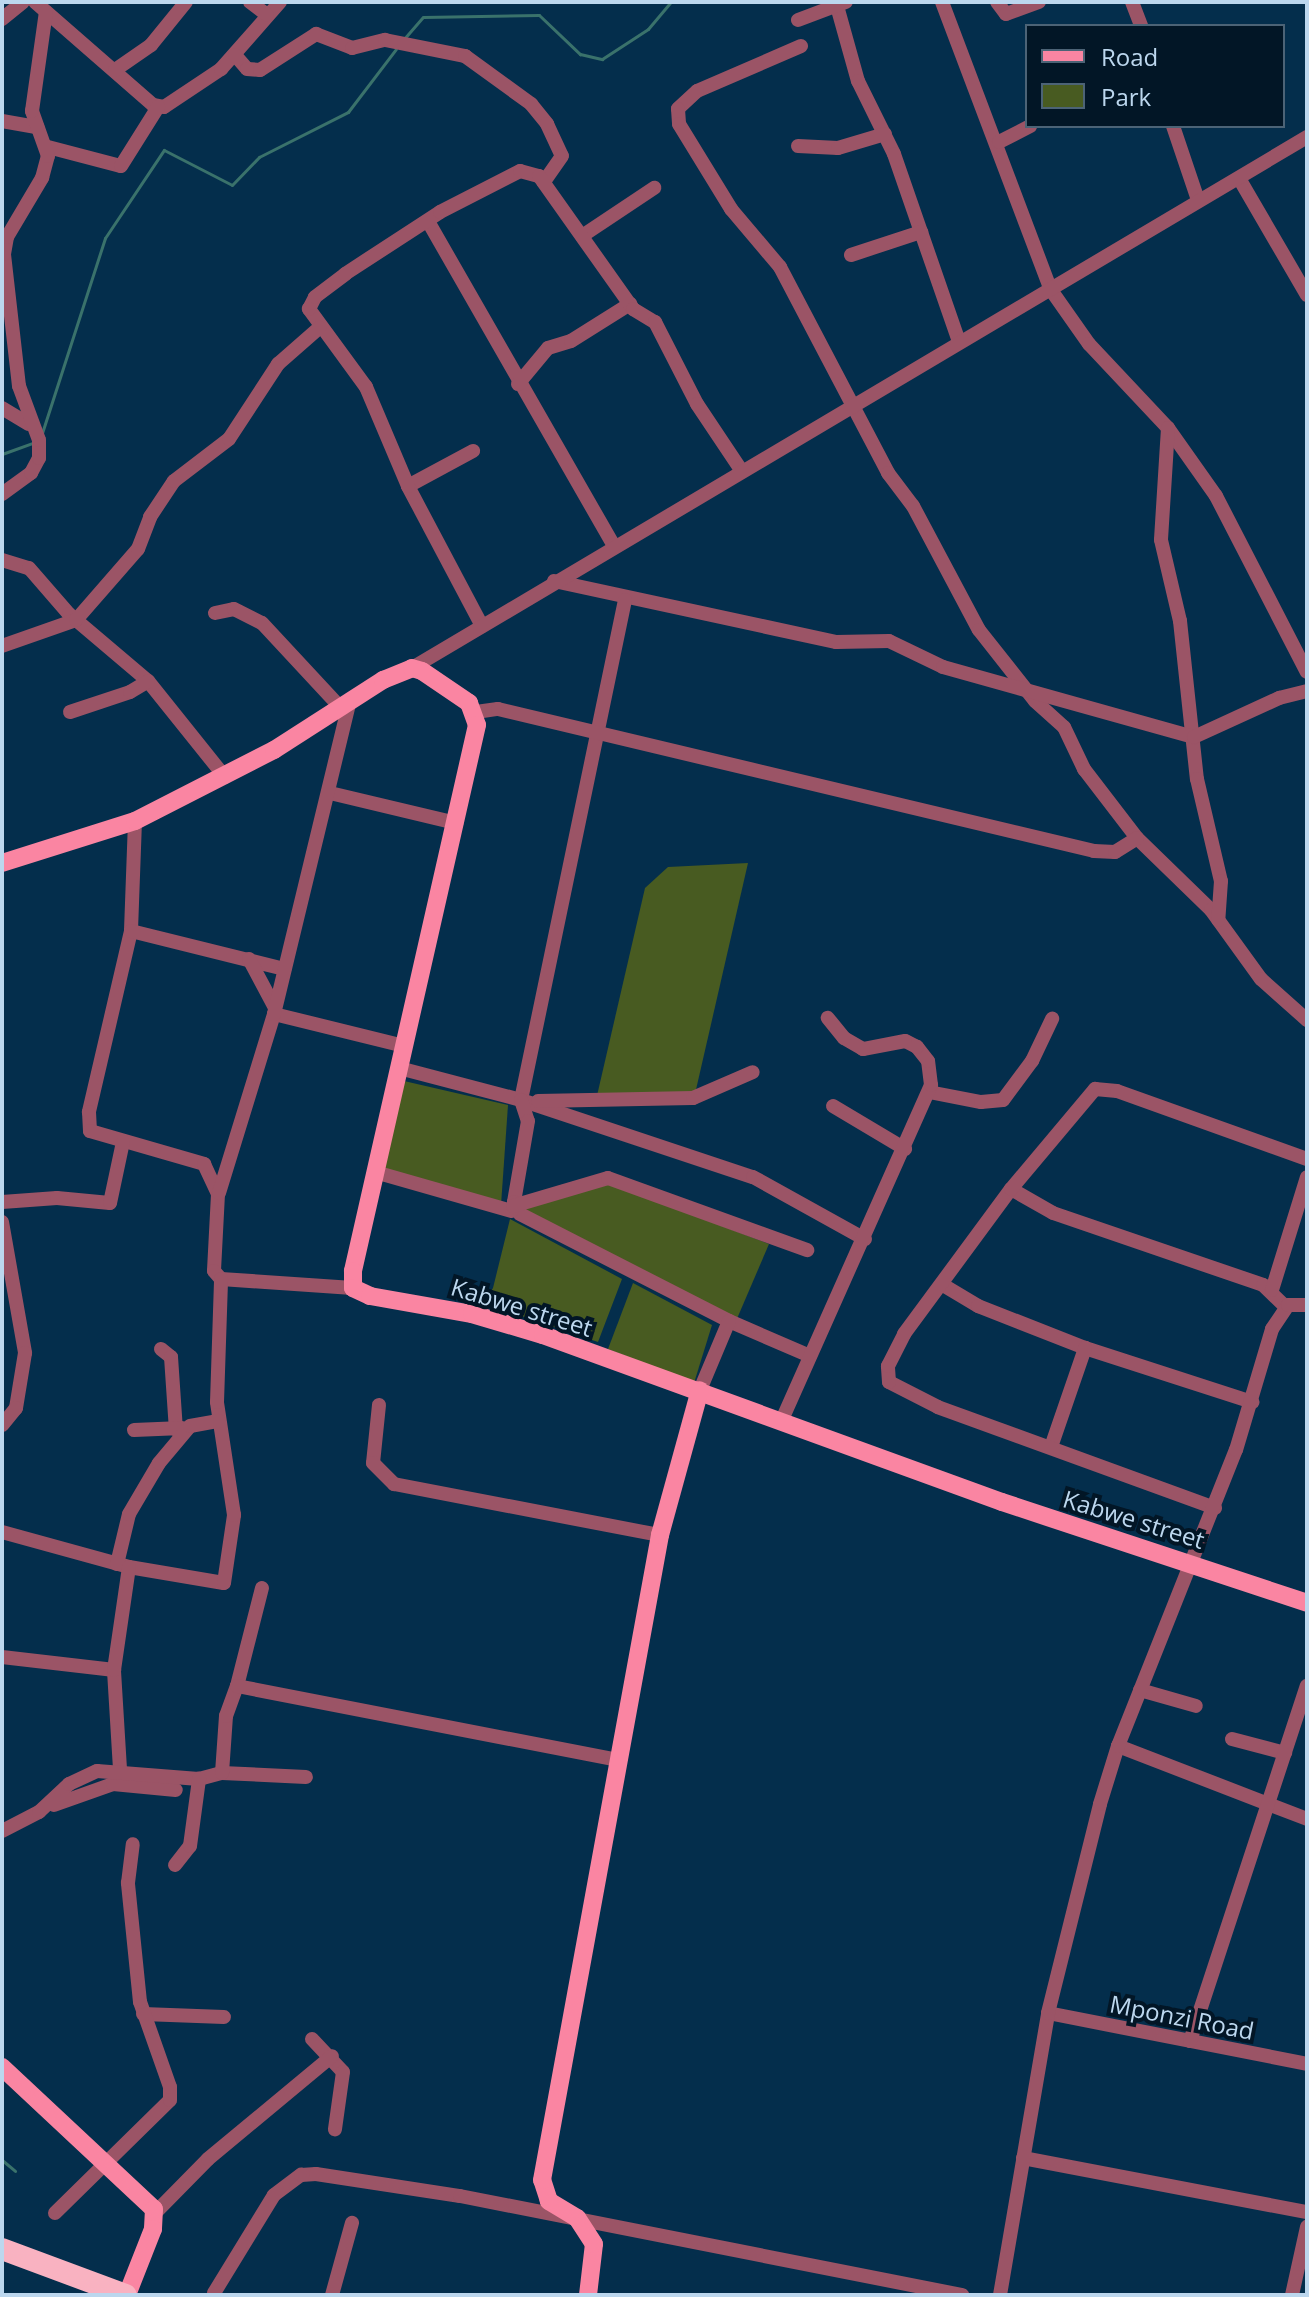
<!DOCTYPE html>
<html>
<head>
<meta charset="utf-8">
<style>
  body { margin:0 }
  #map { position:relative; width:1309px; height:2297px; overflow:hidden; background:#042e4c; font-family:"Open Sans",sans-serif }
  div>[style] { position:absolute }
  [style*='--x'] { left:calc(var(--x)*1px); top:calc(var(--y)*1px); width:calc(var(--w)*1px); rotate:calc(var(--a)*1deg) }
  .green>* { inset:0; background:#485b21 }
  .stream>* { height:3px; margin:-1.5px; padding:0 1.5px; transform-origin:1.5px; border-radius:1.5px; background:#3a726b }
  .minor>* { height:14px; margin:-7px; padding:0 7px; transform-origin:7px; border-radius:7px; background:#9b5466 }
  .major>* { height:18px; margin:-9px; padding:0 9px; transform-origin:9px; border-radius:9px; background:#fa85a2 }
  .highway>* { height:22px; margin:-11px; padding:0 11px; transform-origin:11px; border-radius:11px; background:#f9b2c1 }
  span { translate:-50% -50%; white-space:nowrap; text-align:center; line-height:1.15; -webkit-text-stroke:8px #021626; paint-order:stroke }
  .street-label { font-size:24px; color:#bcd7ee }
  .frame { position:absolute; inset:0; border:4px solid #bcd7ee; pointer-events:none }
  .legend { position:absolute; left:1025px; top:24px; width:260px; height:104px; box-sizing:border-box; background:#021626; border:2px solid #4c6376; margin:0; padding:10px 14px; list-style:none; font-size:24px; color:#bcd7ee }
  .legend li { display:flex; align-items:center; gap:16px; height:40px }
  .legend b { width:40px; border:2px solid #4c6376 }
</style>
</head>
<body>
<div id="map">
  <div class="green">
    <div style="clip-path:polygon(748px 863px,695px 1094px,596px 1100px,645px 888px,668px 867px)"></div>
    <div style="clip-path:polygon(404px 1081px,508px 1105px,501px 1205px,382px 1181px)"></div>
    <div style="clip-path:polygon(596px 1178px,769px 1244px,736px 1321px,520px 1208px)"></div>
    <div style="clip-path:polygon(510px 1219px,622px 1279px,598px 1342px,483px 1303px,493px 1288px)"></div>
    <div style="clip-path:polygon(633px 1283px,712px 1325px,694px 1383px,608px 1349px)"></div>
  </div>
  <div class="stream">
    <div style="--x:403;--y:40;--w:30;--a:-49"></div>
    <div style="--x:423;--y:17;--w:116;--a:-1"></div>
    <div style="--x:539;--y:15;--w:57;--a:43.6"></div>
    <div style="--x:580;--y:54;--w:23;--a:13"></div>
    <div style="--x:602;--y:59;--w:55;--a:-33.1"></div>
    <div style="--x:648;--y:29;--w:35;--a:-50"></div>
    <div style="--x:42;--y:433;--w:205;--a:-72.1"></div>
    <div style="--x:105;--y:238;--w:106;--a:-56.2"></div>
    <div style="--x:164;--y:150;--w:76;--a:27.2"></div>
    <div style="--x:232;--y:185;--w:39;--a:-46"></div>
    <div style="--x:259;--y:157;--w:100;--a:-26.8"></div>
    <div style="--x:348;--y:112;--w:79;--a:-52.7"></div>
    <div style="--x:2;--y:454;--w:32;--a:-20"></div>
    <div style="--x:2;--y:2160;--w:17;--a:40"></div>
  </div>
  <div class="minor">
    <div style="--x:35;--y:2;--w:157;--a:41.1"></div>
    <div style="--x:153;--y:105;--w:11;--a:10"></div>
    <div style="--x:164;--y:107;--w:69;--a:-33.7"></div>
    <div style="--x:221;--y:69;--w:89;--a:-48.6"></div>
    <div style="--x:250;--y:2;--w:21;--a:37"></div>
    <div style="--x:942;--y:2;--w:308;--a:69.3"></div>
    <div style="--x:1051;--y:290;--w:66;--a:54.9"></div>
    <div style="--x:1089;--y:344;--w:115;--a:46.8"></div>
    <div style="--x:1168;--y:428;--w:83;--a:54.8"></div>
    <div style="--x:1216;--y:496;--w:198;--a:62.7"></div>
    <div style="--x:997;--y:2;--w:15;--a:53"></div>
    <div style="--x:1006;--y:14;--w:35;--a:-20"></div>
    <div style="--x:1132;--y:2;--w:26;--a:69"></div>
    <div style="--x:837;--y:6;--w:78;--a:74.4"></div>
    <div style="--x:858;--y:81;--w:81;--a:63.7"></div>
    <div style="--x:894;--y:154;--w:199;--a:70.9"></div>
    <div style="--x:2;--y:19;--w:27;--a:-39"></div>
    <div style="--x:798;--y:20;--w:51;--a:-20.6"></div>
    <div style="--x:801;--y:46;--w:113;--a:156.6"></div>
    <div style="--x:697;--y:91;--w:26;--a:137"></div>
    <div style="--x:678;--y:109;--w:15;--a:86"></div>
    <div style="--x:679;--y:124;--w:100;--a:58.5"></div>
    <div style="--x:731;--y:209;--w:76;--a:49.8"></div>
    <div style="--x:780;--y:267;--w:233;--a:62.3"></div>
    <div style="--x:888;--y:473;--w:41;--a:52.9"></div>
    <div style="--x:913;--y:506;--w:140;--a:62"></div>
    <div style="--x:979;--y:630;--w:90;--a:51.7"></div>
    <div style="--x:1035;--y:701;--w:39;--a:42"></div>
    <div style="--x:1064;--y:727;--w:47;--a:64.5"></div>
    <div style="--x:1084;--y:769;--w:87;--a:52.5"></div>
    <div style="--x:1137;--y:838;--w:103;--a:44.2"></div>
    <div style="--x:1211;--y:910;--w:85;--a:54.1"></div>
    <div style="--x:1261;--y:979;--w:62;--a:41.7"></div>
    <div style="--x:235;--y:55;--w:18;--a:49"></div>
    <div style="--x:247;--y:69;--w:13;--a:4"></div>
    <div style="--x:260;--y:70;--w:67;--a:-32.7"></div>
    <div style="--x:316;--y:34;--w:39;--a:21"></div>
    <div style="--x:352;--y:48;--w:34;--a:-14"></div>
    <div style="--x:385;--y:40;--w:82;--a:11.3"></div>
    <div style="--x:465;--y:56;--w:82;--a:36"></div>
    <div style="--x:531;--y:104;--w:26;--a:51"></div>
    <div style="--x:547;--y:124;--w:35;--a:65"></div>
    <div style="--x:562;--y:156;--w:32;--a:125"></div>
    <div style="--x:115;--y:70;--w:44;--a:-34.8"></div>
    <div style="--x:151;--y:45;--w:55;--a:-50.9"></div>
    <div style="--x:2;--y:121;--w:36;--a:10"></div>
    <div style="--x:1173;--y:126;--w:78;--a:71.3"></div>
    <div style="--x:999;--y:142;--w:35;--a:-27"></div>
    <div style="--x:798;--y:146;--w:40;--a:2.9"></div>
    <div style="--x:838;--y:148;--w:49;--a:-16.6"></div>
    <div style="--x:48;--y:147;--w:75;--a:14.6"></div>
    <div style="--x:121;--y:166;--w:70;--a:-57.9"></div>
    <div style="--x:1240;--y:180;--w:133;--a:59.8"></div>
    <div style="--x:429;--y:223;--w:372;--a:60.2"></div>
    <div style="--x:582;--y:236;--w:87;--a:-33.7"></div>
    <div style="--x:851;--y:255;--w:74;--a:-18.2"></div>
    <div style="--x:518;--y:384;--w:47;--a:-50.2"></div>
    <div style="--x:548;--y:348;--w:24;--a:-17"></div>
    <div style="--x:571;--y:341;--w:70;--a:-32.1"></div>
    <div style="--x:2;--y:408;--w:31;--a:31"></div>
    <div style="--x:1168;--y:428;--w:112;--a:93.6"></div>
    <div style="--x:1161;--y:540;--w:83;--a:76.8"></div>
    <div style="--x:1180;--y:621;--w:159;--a:83.9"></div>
    <div style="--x:1197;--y:779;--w:105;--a:76.8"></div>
    <div style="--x:1221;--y:881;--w:39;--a:94"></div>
    <div style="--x:408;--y:486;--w:74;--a:-28.3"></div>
    <div style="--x:2;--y:494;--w:36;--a:-36"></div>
    <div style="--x:31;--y:473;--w:17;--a:-62"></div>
    <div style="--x:39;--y:458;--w:18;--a:-90"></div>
    <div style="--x:39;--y:440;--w:58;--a:-110.3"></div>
    <div style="--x:19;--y:386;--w:133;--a:-96.5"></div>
    <div style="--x:4;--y:254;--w:17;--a:-80"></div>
    <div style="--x:7;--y:237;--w:69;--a:-59.3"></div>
    <div style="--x:42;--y:178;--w:23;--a:-75"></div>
    <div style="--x:48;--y:156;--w:48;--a:-109.6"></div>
    <div style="--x:32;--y:111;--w:100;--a:-82"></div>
    <div style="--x:2;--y:560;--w:28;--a:17"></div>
    <div style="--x:29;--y:568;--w:61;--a:49"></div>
    <div style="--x:69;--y:614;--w:104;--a:40.3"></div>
    <div style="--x:148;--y:681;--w:123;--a:51.3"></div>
    <div style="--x:554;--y:581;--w:289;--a:12.2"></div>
    <div style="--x:836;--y:642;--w:53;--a:-1.1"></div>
    <div style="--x:889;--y:641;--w:60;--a:25.7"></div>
    <div style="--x:943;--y:667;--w:261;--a:15.6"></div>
    <div style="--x:1194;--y:737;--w:94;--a:-24.6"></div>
    <div style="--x:1279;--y:698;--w:29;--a:-14"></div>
    <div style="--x:625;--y:600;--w:511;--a:101.75"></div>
    <div style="--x:521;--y:1100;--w:244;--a:18.4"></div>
    <div style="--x:753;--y:1177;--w:128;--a:29"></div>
    <div style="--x:215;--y:613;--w:19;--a:-12"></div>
    <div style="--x:234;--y:609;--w:31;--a:27"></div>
    <div style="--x:262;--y:623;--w:116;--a:47.1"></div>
    <div style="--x:482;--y:626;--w:158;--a:-117.9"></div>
    <div style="--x:408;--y:486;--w:108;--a:-113"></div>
    <div style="--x:366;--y:387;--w:97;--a:-126.2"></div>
    <div style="--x:309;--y:309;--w:13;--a:-63"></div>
    <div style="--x:315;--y:297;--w:38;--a:-37"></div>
    <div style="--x:345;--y:274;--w:113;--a:-33.1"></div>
    <div style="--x:440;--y:212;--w:90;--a:-27.1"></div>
    <div style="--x:520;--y:171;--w:20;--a:15"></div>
    <div style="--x:539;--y:176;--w:163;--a:54.7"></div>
    <div style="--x:633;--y:309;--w:26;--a:31"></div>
    <div style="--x:655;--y:322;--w:92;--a:62.9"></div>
    <div style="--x:697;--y:404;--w:79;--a:56.3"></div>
    <div style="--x:2;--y:646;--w:78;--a:-19.4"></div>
    <div style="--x:76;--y:620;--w:94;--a:-48.9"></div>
    <div style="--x:138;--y:549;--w:34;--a:-69"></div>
    <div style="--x:150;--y:517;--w:43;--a:-56.3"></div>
    <div style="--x:174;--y:481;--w:69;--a:-37.4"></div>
    <div style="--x:229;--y:439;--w:90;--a:-56.8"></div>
    <div style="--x:278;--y:364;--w:55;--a:-41.3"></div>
    <div style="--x:412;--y:668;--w:1041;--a:-30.68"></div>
    <div style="--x:70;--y:712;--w:63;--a:-18.4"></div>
    <div style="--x:130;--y:692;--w:21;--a:-31"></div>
    <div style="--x:476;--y:712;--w:22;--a:-8"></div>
    <div style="--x:498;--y:709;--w:613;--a:13.4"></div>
    <div style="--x:1094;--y:851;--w:21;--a:3"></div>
    <div style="--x:1115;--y:852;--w:26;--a:-32"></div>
    <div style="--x:330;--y:793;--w:130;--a:13.4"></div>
    <div style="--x:135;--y:821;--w:110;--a:92.1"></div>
    <div style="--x:131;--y:931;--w:186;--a:103.1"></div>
    <div style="--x:89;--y:1112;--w:19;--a:87"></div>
    <div style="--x:90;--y:1131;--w:119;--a:16.1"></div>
    <div style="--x:204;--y:1164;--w:33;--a:65"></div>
    <div style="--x:218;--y:1194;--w:77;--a:93"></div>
    <div style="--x:214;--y:1271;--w:11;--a:49"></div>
    <div style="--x:221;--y:1279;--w:132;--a:3.9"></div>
    <div style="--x:131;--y:931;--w:158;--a:13.9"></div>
    <div style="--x:249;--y:959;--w:55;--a:62"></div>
    <div style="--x:274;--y:1014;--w:134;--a:13.8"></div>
    <div style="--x:399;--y:1068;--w:126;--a:14.7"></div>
    <div style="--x:521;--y:1100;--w:22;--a:72"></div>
    <div style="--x:528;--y:1121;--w:82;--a:99.8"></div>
    <div style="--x:514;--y:1202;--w:13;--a:63"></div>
    <div style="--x:520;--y:1214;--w:235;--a:27.1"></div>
    <div style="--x:729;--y:1321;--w:88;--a:23.4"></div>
    <div style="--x:929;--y:1092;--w:53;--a:10.9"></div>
    <div style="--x:981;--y:1102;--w:22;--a:-5"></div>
    <div style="--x:1003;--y:1100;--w:49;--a:-53.4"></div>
    <div style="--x:1032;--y:1061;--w:47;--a:-64.5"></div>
    <div style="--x:538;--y:1101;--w:155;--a:-1.1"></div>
    <div style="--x:693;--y:1098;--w:65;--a:-23.4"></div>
    <div style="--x:833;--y:1106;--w:84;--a:30.8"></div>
    <div style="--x:375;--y:1172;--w:142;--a:15.9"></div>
    <div style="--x:1011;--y:1189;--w:48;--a:29.7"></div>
    <div style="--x:1053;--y:1213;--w:222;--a:18.9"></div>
    <div style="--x:1263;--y:1285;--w:32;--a:44"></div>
    <div style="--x:219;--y:1193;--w:187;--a:-72.9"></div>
    <div style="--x:274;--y:1014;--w:322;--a:-76.4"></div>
    <div style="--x:2;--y:1202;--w:55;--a:-4.2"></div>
    <div style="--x:57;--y:1198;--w:53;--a:5.4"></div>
    <div style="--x:110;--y:1203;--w:62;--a:-78"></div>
    <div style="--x:513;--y:1206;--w:99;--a:-16.4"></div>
    <div style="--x:608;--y:1178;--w:212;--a:19.9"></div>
    <div style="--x:2;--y:1222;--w:133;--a:80"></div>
    <div style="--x:25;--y:1353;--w:56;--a:99.3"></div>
    <div style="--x:16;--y:1408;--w:22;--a:129"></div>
    <div style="--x:943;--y:1285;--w:41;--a:31"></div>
    <div style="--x:978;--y:1306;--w:115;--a:21.4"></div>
    <div style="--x:1085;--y:1348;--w:176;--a:17.9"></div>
    <div style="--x:1272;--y:1290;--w:118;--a:-72.8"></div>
    <div style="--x:161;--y:1349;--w:13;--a:39"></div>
    <div style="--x:171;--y:1357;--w:73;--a:86.1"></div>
    <div style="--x:700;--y:1390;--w:75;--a:-67.2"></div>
    <div style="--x:379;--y:1405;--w:58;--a:95.9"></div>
    <div style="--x:373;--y:1463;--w:30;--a:45"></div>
    <div style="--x:394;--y:1484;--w:271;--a:10.9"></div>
    <div style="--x:781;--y:1422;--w:369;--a:-66"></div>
    <div style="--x:931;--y:1085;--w:24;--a:-97"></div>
    <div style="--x:928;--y:1061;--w:18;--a:-128"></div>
    <div style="--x:917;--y:1047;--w:13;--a:-153"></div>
    <div style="--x:905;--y:1041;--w:43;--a:169.2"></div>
    <div style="--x:863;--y:1049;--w:22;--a:-150"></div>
    <div style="--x:844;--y:1038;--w:26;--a:-129"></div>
    <div style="--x:134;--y:1430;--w:48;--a:-2.4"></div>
    <div style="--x:1051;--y:1447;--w:105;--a:-71"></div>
    <div style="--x:1215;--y:1508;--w:295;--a:-160"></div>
    <div style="--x:938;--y:1407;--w:55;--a:-153"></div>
    <div style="--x:889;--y:1382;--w:16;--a:-94"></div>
    <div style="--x:888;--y:1366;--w:36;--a:-63"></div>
    <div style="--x:904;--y:1334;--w:180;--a:-53.6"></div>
    <div style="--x:1011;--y:1189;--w:131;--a:-50"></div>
    <div style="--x:1095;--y:1089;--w:22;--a:5"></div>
    <div style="--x:1117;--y:1091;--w:202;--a:19.7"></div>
    <div style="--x:2;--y:1532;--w:132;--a:15.4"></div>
    <div style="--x:129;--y:1567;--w:96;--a:9.6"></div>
    <div style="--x:224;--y:1583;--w:69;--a:-81.6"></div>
    <div style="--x:234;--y:1515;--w:114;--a:-98.6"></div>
    <div style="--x:217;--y:1402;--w:123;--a:-88.1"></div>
    <div style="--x:117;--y:1564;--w:51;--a:-76.5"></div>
    <div style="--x:129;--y:1514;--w:59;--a:-59.5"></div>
    <div style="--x:159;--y:1463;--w:48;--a:-50"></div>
    <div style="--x:190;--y:1426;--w:29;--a:-10"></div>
    <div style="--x:2;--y:1657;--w:113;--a:6.6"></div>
    <div style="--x:237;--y:1686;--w:101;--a:-75.7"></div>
    <div style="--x:1140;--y:1690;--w:58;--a:15.9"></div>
    <div style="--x:1232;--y:1739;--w:55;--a:14.8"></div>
    <div style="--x:1118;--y:1746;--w:203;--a:21.1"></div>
    <div style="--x:120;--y:1769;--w:99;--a:-93.5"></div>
    <div style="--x:114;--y:1670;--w:104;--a:-81.7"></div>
    <div style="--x:222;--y:1773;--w:84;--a:2.7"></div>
    <div style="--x:54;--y:1805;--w:63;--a:-19.6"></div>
    <div style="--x:113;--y:1784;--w:63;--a:5.4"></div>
    <div style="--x:2;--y:1831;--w:42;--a:-27.2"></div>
    <div style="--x:39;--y:1812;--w:41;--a:-43"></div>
    <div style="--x:69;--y:1784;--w:31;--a:-25"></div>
    <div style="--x:97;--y:1771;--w:102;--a:4.5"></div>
    <div style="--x:199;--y:1779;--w:24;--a:-15"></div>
    <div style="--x:222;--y:1773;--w:57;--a:-86"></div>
    <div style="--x:226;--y:1716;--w:32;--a:-70"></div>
    <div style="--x:237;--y:1686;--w:389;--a:11"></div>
    <div style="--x:175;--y:1865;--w:24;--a:-52"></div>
    <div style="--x:190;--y:1846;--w:68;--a:-82.3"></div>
    <div style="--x:1048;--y:2013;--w:264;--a:11.1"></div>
    <div style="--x:143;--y:2014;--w:81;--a:2.1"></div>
    <div style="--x:312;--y:2039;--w:45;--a:46.8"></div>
    <div style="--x:343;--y:2072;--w:58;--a:98"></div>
    <div style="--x:1190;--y:2041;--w:374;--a:-71.8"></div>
    <div style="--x:1023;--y:2158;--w:289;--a:10.8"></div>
    <div style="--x:156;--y:2212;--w:74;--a:-45.5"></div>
    <div style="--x:208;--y:2159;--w:161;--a:-39.7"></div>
    <div style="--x:55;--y:2213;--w:161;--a:-44.5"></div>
    <div style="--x:170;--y:2100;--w:13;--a:-90"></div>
    <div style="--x:170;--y:2087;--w:90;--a:-109.4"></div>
    <div style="--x:140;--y:2002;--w:120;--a:-95.8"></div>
    <div style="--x:128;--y:1883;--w:39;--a:-83"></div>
    <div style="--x:214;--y:2293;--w:115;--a:-58.5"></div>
    <div style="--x:274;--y:2195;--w:34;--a:-37"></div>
    <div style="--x:301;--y:2175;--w:15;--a:-4"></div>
    <div style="--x:316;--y:2174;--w:146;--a:8.7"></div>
    <div style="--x:460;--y:2196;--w:512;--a:11.16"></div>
    <div style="--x:332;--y:2295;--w:75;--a:-74.5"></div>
    <div style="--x:1000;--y:2295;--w:286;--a:-80.3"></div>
    <div style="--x:1048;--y:2013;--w:215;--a:-76"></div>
    <div style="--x:1100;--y:1804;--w:61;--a:-72.8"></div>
    <div style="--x:1118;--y:1746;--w:319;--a:-68.3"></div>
    <div style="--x:1236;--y:1450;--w:126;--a:-73.4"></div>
    <div style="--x:1272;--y:1329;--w:29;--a:-56"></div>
    <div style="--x:1288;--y:1305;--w:19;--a:0"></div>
    <div style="--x:1292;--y:2295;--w:70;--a:-77.6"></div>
  </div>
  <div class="major">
    <div style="--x:2;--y:863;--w:139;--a:-17.5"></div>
    <div style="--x:135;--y:821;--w:156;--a:-27.1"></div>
    <div style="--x:274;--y:750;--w:130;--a:-32.7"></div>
    <div style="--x:383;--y:680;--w:31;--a:-22"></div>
    <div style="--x:412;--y:668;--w:10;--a:17"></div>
    <div style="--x:422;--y:671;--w:57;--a:34.2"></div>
    <div style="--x:469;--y:703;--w:23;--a:70"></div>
    <div style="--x:477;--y:725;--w:560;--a:102.8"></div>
    <div style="--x:353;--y:1271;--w:17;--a:90"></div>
    <div style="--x:353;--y:1288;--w:19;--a:25"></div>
    <div style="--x:370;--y:1296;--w:104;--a:10"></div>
    <div style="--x:472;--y:1314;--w:74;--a:16.5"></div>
    <div style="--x:543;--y:1335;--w:488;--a:20"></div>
    <div style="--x:1002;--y:1502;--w:321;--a:18.3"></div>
    <div style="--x:2;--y:2067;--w:208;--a:43.1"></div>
    <div style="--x:154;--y:2209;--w:20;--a:93"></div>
    <div style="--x:153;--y:2229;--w:71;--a:111.5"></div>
    <div style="--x:588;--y:2295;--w:51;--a:-83.3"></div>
    <div style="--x:594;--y:2244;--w:31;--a:-123"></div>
    <div style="--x:577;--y:2218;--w:33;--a:-149"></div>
    <div style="--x:549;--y:2201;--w:22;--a:-108"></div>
    <div style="--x:542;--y:2180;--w:656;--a:-79.63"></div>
    <div style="--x:660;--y:1535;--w:150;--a:-74.6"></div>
  </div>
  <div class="highway">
    <div style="--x:2;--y:2249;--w:132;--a:20.4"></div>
  </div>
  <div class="street-label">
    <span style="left:522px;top:1307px;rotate:17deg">Kabwe street</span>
    <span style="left:1134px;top:1519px;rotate:17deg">Kabwe street</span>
    <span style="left:1182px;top:2017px;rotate:11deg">Mponzi Road</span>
  </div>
  <div class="frame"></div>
  <ul class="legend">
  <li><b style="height:10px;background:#fa85a2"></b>Road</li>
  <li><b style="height:22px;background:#485b21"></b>Park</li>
  </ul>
</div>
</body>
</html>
